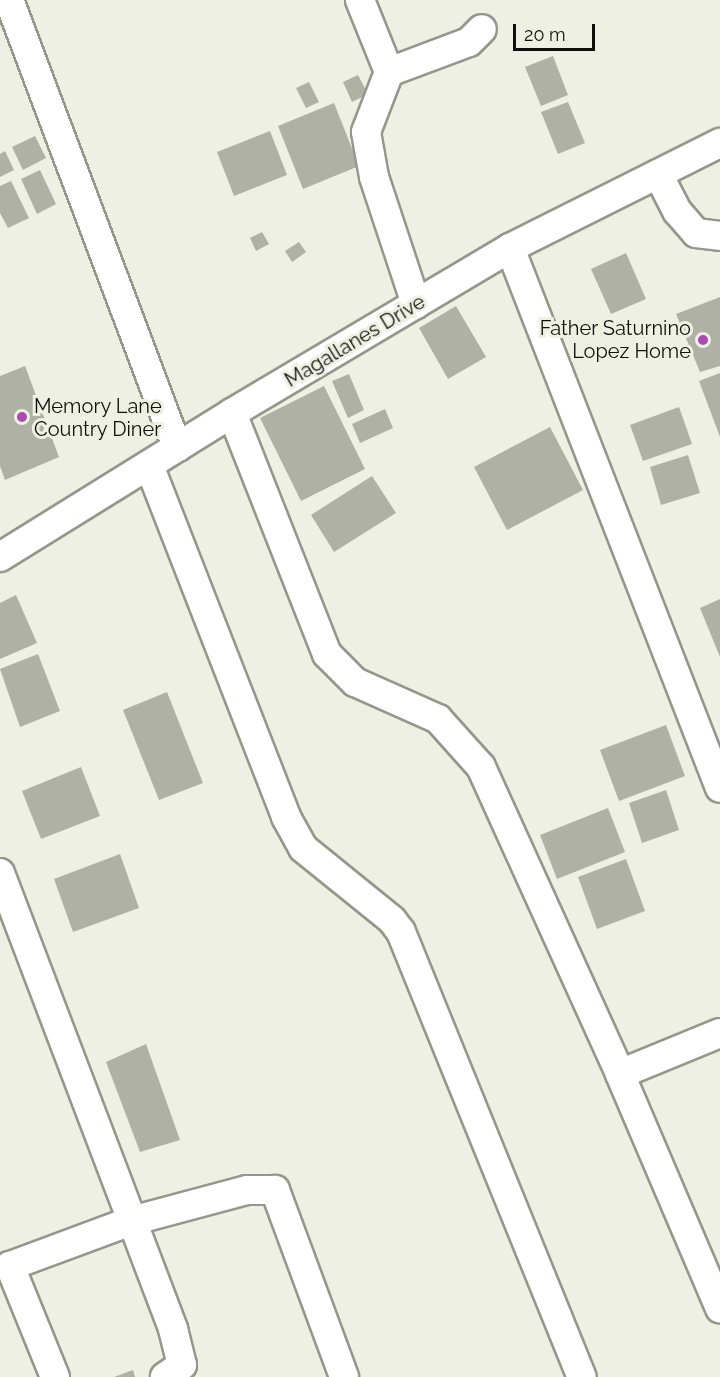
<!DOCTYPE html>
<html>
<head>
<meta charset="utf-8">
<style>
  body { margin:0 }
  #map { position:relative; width:720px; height:1377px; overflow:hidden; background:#edf0e3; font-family:Raleway,sans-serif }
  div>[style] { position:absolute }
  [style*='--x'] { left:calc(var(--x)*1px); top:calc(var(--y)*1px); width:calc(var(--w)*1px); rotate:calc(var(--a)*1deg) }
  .building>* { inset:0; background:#afb1a5 }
  .roads { filter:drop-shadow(2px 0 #95978b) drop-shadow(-2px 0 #95978b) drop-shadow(0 2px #95978b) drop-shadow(0 -2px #95978b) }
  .minor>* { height:28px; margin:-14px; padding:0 14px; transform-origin:14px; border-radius:14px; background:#fff }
  .dots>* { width:16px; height:16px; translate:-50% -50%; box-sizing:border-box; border:3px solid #edf0e3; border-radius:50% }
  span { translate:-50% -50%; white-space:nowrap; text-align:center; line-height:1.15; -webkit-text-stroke:6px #edf0e3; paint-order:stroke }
  .poi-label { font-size:20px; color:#10110d }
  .right { translate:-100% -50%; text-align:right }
  .left { translate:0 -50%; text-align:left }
  .street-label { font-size:20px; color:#10110d }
  .scale { position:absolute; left:513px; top:24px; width:82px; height:27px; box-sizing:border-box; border:3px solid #10110d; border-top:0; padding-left:8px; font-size:18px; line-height:21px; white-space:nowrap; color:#10110d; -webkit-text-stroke:4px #edf0e3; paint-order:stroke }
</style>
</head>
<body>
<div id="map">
  <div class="building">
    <div style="clip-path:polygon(553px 56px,568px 95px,541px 106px,525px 67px)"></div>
    <div style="clip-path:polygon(358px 75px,368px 94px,352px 102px,343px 82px)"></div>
    <div style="clip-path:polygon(309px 82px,319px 102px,306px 108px,296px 88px)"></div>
    <div style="clip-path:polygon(568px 102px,585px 143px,558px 154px,541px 112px)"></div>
    <div style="clip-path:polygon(334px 103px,359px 166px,303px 189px,278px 126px)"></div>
    <div style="clip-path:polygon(270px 131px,287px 175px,234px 196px,217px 152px)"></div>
    <div style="clip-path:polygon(35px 136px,46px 158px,23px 170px,12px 147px)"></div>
    <div style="clip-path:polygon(5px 151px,14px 170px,0 177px,0 154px)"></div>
    <div style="clip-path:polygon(40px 170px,56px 204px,37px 214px,21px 179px)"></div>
    <div style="clip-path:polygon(11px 181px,29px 218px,8px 228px,0 213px,0 186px)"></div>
    <div style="clip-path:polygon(262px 232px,269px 244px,256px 251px,250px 238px)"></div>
    <div style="clip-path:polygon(299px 242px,306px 252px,292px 262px,285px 251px)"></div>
    <div style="clip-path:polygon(626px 253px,646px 299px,611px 314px,591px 269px)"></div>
    <div style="clip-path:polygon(720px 297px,720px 366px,700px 372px,676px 314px)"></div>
    <div style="clip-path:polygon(456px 306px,486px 357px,448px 379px,419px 328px)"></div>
    <div style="clip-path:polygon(25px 366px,59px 457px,5px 480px,0 466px,0 376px)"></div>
    <div style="clip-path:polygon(720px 373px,720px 437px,699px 381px)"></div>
    <div style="clip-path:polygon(349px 374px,364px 410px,348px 418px,332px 381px)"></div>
    <div style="clip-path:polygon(324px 386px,365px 469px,301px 501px,260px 418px)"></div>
    <div style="clip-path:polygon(679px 407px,692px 444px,643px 461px,630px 425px)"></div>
    <div style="clip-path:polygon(385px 409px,393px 428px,360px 443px,352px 424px)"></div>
    <div style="clip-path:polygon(550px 427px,583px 490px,507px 530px,474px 467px)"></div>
    <div style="clip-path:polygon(688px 455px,700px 493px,661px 505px,650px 467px)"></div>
    <div style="clip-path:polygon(372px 476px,396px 513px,334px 552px,311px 515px)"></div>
    <div style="clip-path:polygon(16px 595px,37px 643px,0 659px,0 603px)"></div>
    <div style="clip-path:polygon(720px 599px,720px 657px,700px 608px)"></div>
    <div style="clip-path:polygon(38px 654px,60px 711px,20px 727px,0 669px)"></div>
    <div style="clip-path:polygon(167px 692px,203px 783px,159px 800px,123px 710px)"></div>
    <div style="clip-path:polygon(666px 725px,685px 776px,619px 801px,600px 750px)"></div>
    <div style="clip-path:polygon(81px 767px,100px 816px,41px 839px,22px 791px)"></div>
    <div style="clip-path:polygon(666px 790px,679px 830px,642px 843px,629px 803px)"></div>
    <div style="clip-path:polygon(608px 808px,625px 852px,557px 879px,540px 835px)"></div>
    <div style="clip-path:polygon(120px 854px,139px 908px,73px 932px,54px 879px)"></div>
    <div style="clip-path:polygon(626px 859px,645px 911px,597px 929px,578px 877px)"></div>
    <div style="clip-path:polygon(146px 1044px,180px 1140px,140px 1152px,106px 1062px)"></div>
    <div style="clip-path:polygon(133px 1370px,135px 1377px,114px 1377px)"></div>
  </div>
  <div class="roads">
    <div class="minor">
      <div style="--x:9;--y:0;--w:478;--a:69.4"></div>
      <div style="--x:360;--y:0;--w:78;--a:68.1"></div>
      <div style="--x:389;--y:72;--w:64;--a:111"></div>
      <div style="--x:366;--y:132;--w:46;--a:79.9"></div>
      <div style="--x:374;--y:177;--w:134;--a:71.7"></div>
      <div style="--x:389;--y:72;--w:85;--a:-20.6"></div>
      <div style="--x:469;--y:42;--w:18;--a:-45"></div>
      <div style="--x:658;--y:174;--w:42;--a:62.8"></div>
      <div style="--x:677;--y:211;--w:29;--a:49"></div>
      <div style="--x:696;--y:233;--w:24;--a:7"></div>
      <div style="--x:510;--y:248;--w:579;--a:68.75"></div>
      <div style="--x:232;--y:413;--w:259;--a:68.5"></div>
      <div style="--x:327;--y:654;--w:40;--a:45"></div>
      <div style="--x:355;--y:682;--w:91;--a:24"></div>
      <div style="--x:438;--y:719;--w:64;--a:48.1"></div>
      <div style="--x:481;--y:767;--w:337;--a:65.6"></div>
      <div style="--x:620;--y:1074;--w:255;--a:66.9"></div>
      <div style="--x:149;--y:465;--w:378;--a:68.7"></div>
      <div style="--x:286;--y:817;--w:35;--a:61"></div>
      <div style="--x:303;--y:848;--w:114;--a:39"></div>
      <div style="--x:392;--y:920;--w:15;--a:53"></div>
      <div style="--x:401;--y:932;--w:480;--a:67.9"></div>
      <div style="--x:0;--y:557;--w:273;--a:-31.8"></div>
      <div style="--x:232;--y:413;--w:323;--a:-30.7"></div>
      <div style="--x:510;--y:248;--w:235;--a:-26.6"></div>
      <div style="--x:0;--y:873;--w:488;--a:69.2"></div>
      <div style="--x:173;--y:1329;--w:37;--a:76"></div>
      <div style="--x:182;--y:1365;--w:21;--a:145"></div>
      <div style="--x:620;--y:1074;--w:108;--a:-22.3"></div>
      <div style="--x:55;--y:1377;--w:120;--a:-112.1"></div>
      <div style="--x:10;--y:1266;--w:129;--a:-20.4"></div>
      <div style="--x:131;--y:1221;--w:120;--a:-15"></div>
      <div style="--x:247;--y:1190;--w:28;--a:0"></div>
      <div style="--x:275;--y:1190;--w:199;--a:69.7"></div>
    </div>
  </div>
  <div class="dots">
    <div style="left:703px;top:340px;background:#aa4ab2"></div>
    <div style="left:22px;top:417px;background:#aa4ab2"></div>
  </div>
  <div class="poi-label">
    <span class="right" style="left:691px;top:340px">Father Saturnino<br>Lopez Home</span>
    <span class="left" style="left:34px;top:418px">Memory Lane<br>Country Diner</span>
  </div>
  <div class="street-label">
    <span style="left:355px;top:341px;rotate:-31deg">Magallanes Drive</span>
  </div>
  <div class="scale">20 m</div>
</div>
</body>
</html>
